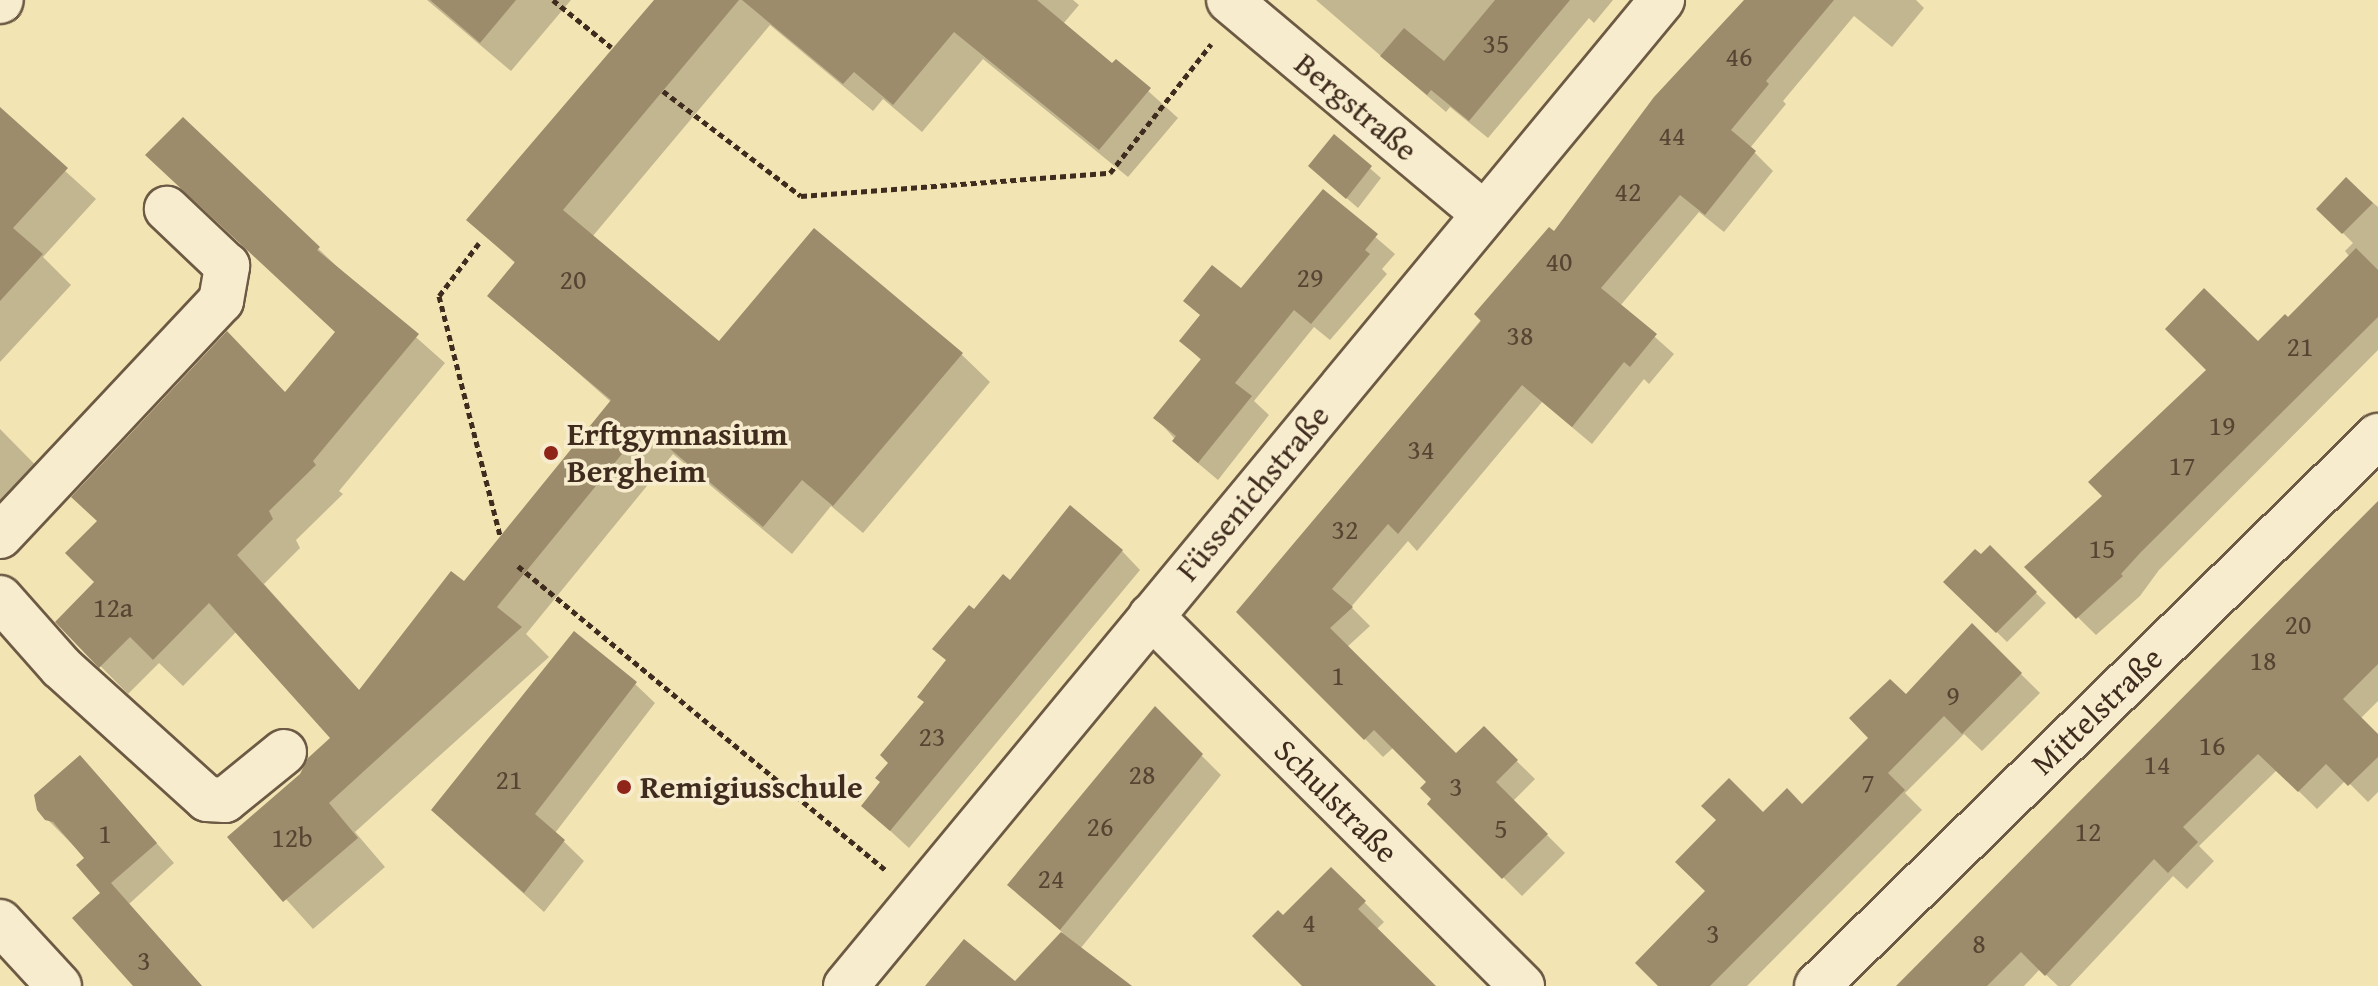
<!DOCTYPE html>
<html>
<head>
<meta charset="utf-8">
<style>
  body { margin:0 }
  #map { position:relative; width:2378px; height:986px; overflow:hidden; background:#f3e4b4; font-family:"Gentium Book Plus",serif }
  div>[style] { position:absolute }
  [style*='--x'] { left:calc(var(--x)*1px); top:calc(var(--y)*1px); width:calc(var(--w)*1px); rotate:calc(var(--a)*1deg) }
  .shadow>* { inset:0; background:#0003 }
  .building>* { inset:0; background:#9d8c6c }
  .path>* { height:5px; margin-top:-2.5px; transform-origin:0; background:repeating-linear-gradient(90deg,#402c1e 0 6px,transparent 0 10px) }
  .roads { filter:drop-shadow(2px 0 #6d5a44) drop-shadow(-2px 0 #6d5a44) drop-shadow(0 2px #6d5a44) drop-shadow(0 -2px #6d5a44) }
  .minor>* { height:44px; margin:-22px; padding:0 22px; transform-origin:22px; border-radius:22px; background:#f7edce }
  .dots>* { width:22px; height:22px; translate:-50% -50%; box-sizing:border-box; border:4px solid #f7edce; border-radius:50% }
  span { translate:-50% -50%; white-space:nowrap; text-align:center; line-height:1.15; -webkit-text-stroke:7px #f7edce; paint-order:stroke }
  .number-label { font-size:28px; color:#574432 }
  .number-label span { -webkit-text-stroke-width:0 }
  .street-label { font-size:32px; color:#402c1e }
  .poi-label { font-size:32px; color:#402c1e; font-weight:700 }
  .left { translate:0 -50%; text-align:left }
</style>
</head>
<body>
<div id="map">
  <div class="shadow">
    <div style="clip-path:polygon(427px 0,571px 0,511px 71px)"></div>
    <div style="clip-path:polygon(656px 0,1073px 0,1079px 5px,1063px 24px,1113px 66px,1116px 62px,1178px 118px,1128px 177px,983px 59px,922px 132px,883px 99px,873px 111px,770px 25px,592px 237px,719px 344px,961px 354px,990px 382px,863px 533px,831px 506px,792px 554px,673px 454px,526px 634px,549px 657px,355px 832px,385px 867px,313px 929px,230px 837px,301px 776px,333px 738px,237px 631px,183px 686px,159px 663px,128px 694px,57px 622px,286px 394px,337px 333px,183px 120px,347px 276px,445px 363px,339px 491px,343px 494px,296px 540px,300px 548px,264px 584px,360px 691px,464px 584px,611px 402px,490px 295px,516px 264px,469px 220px)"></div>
    <div style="clip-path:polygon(1316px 0,1613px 0,1594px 23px,1589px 18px,1488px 138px,1450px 107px,1446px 112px)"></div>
    <div style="clip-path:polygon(1746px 0,1916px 0,1924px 8px,1892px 47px,1854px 16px,1783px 101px,1786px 104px,1750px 148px,1773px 171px,1724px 232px,1699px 212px,1620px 306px,1674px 354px,1649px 384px,1644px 379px,1592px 444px,1542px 402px,1417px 551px,1408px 541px,1351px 607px,1370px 626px,1347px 647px,1456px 756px,1484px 729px,1535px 779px,1513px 801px,1565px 853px,1522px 896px,1430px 804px,1434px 799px,1429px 782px,1394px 747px,1383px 757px,1239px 612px)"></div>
    <div style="clip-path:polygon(0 112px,96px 199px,43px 257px,71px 285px,0 362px)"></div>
    <div style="clip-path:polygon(1334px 137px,1381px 178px,1358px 208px,1321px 176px)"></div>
    <div style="clip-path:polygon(2346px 180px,2378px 207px,2378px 350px,2159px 570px,2140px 596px,2096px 635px,2027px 567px,2105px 496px,2209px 370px,2258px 344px,2288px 319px,2350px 257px,2345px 251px,2353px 243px,2319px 209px)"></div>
    <div style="clip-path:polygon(1323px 192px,1395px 254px,1382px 269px,1387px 274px,1330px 340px,1314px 327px,1254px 401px,1269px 415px,1218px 480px,1193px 459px,1156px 418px,1202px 361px,1182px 341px,1241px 291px)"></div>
    <div style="clip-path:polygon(0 429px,62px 492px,0 558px)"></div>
    <div style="clip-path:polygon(2378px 504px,2378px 701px,2360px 719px,2378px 737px,2378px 792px,2368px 802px,2346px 780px,2317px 809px,2277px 770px,2199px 846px,2214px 861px,2187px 889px,2173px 876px,2070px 986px,2058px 986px,2040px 969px,2024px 986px,1899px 986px)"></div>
    <div style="clip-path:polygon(1990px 548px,2046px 603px,2007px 642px,1946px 582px)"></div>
    <div style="clip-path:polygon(1122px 551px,1140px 570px,909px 848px,863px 806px,882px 783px,975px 612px,1010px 583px)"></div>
    <div style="clip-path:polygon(1972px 626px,2040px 693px,1982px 751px,1964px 734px,1905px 793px,1922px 810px,1747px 986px,1661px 986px,1707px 891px,1763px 815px,1802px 806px,1871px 738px)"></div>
    <div style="clip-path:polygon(635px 684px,655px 703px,555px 833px,584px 861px,544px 912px,453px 830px)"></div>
    <div style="clip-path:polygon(1155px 709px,1221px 775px,1080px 949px,1129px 986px,929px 986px,1015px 984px,1063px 933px,1010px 885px)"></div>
    <div style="clip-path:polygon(99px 777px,174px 863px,129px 904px,202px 986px,135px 986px,103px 893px,87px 859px,46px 818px)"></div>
    <div style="clip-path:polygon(1331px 869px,1384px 922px,1376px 930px,1433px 986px,1305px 986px,1283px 918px)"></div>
  </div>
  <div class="building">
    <div style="clip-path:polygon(430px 0,516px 0,480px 43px)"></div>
    <div style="clip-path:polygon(654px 0,739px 0,563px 210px,719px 341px,814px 228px,963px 353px,833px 506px,802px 480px,763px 527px,644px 427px,497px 607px,522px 627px,329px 803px,358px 838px,283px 902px,227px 837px,300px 774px,308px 758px,330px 738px,209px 603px,153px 660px,130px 637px,99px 668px,55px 622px,94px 582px,65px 553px,97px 521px,71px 497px,227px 331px,285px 392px,335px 332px,145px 155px,183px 117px,320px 247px,317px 250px,419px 334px,313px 461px,316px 465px,269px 511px,273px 519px,237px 555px,359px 690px,451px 571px,464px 581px,611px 400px,487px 296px,515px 262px,466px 220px)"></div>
    <div style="clip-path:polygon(742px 0,1037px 0,1112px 63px,1116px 59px,1151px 88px,1099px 150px,954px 32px,893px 105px,854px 72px,843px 84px)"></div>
    <div style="clip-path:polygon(1495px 0,1570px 0,1469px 121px,1431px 90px,1427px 95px,1380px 56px,1404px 28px,1444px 61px)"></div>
    <div style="clip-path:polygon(1744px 0,1834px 0,1766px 81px,1769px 84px,1731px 130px,1756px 151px,1705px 215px,1680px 195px,1601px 288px,1657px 334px,1630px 367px,1624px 362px,1572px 427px,1522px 385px,1398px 534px,1388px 524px,1332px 589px,1353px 607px,1330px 628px,1456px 753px,1484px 726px,1518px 760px,1496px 782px,1548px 834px,1502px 879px,1427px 804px,1431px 799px,1420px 788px,1426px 782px,1374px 730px,1364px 740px,1236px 612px,1481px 321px,1474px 314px,1549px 227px,1554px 231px,1654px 97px)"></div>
    <div style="clip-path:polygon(0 107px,68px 168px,13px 228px,43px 254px,0 301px)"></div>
    <div style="clip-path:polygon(1334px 134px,1372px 166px,1346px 199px,1308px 166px)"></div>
    <div style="clip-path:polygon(2346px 177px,2373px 203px,2342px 234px,2316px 209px)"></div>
    <div style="clip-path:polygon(1323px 189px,1378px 234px,1365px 250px,1370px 254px,1311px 324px,1294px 310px,1235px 383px,1252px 396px,1198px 463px,1172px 441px,1176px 436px,1153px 418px,1201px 359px,1179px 341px,1200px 315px,1183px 301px,1212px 265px,1241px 288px)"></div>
    <div style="clip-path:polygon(2356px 248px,2378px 270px,2378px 317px,2141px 552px,2121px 574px,2123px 576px,2076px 619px,2024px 567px,2102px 496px,2088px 482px,2206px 370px,2165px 329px,2204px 288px,2258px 341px,2285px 314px,2288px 317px)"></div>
    <div style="clip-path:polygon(2378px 501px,2378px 664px,2343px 699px,2378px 734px,2378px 757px,2348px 786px,2326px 764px,2298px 792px,2258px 754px,2183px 827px,2198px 842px,2168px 873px,2154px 859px,2045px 976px,2021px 952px,1987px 986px,1896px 986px)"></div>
    <div style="clip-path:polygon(1070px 505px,1123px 550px,890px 831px,861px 806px,880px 782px,875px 778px,888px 763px,880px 755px,924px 702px,917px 697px,946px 660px,932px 649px,969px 605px,974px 609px,1003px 574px,1010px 580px)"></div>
    <div style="clip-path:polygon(1990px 545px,2037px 592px,1996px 633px,1943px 582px,1975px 549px,1981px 554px)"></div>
    <div style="clip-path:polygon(1972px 623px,2022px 673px,1962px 734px,1944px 716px,1888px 773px,1905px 790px,1710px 986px,1658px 986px,1635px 963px,1705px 891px,1675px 862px,1716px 820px,1701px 806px,1729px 778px,1763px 812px,1787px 788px,1802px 804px,1868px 738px,1849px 718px,1890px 679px,1906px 694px)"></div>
    <div style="clip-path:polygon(574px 631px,637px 682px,535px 814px,565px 840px,524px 893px,431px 810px)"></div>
    <div style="clip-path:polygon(1155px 706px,1203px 754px,1060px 930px,1007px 885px)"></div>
    <div style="clip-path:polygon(80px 755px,157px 843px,111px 883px,202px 986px,133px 986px,72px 918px,100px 893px,76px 865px,84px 858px,53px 822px,45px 820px,37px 810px,34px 795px)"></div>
    <div style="clip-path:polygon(1331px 867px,1366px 901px,1358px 909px,1436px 986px,1302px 986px,1252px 936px,1278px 910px,1283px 915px)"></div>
    <div style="clip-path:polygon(1061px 932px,1132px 986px,925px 986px,964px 939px,1015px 981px)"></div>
  </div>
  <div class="path">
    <div style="--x:553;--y:0;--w:75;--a:39"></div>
    <div style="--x:663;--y:91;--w:173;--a:37.3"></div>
    <div style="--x:801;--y:196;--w:310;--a:-4.3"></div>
    <div style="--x:1110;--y:173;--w:164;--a:-51.9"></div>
    <div style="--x:479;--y:243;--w:66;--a:127"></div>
    <div style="--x:439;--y:296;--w:248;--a:75.7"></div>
    <div style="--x:518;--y:566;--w:477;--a:39.6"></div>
  </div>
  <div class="roads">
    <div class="minor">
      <div style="--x:1229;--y:0;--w:333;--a:40"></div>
      <div style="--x:0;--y:1;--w:1;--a:-45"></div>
      <div style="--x:0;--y:536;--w:323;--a:-46.8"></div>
      <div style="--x:221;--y:301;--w:36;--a:-80"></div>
      <div style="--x:227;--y:266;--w:83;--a:-136.5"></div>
      <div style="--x:0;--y:598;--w:92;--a:48.5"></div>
      <div style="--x:61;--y:667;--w:197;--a:42.1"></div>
      <div style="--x:207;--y:799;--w:18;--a:3"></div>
      <div style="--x:225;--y:800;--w:76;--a:-39.1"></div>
      <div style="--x:1151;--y:616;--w:524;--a:44.92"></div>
      <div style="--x:0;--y:922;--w:87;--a:47.3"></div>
      <div style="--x:846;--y:986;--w:1280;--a:-50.39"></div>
      <div style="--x:1817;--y:986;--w:786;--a:-44.43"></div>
    </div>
  </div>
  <div class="dots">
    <div style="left:551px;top:453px;background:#8f2418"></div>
    <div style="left:624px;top:787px;background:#8f2418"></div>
  </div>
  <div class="number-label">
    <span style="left:1496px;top:43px">35</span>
    <span style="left:1739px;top:56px">46</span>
    <span style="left:1672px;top:135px">44</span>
    <span style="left:1628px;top:191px">42</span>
    <span style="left:1559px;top:261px">40</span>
    <span style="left:1310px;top:277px">29</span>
    <span style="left:573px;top:279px">20</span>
    <span style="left:1520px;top:335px">38</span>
    <span style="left:2300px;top:346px">21</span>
    <span style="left:2222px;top:425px">19</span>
    <span style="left:1421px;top:449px">34</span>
    <span style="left:2182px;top:465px">17</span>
    <span style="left:1345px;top:529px">32</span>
    <span style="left:2102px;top:548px">15</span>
    <span style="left:113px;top:607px">12a</span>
    <span style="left:2298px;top:624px">20</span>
    <span style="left:2263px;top:660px">18</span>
    <span style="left:1338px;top:675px">1</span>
    <span style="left:1953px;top:695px">9</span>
    <span style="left:932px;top:736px">23</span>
    <span style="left:2212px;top:745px">16</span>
    <span style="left:2157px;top:764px">14</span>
    <span style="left:1142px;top:774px">28</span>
    <span style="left:509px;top:779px">21</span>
    <span style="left:1868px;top:782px">7</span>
    <span style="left:1456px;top:786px">3</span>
    <span style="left:1100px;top:826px">26</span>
    <span style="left:1501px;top:828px">5</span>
    <span style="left:2088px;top:831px">12</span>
    <span style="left:105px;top:833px">1</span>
    <span style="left:292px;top:837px">12b</span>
    <span style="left:1051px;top:878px">24</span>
    <span style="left:1309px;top:922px">4</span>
    <span style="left:1713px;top:933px">3</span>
    <span style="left:1979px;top:943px">8</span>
    <span style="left:144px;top:960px">3</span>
  </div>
  <div class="street-label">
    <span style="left:1356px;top:107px;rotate:40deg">Bergstraße</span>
    <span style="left:1253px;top:493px;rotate:-50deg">Füssenichstraße</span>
    <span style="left:2097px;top:711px;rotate:-44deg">Mittelstraße</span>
    <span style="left:1336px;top:801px;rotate:45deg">Schulstraße</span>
  </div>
  <div class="poi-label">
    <span class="left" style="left:567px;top:453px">Erftgymnasium<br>Bergheim</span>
    <span class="left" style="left:640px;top:787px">Remigiusschule</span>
  </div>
</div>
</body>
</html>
